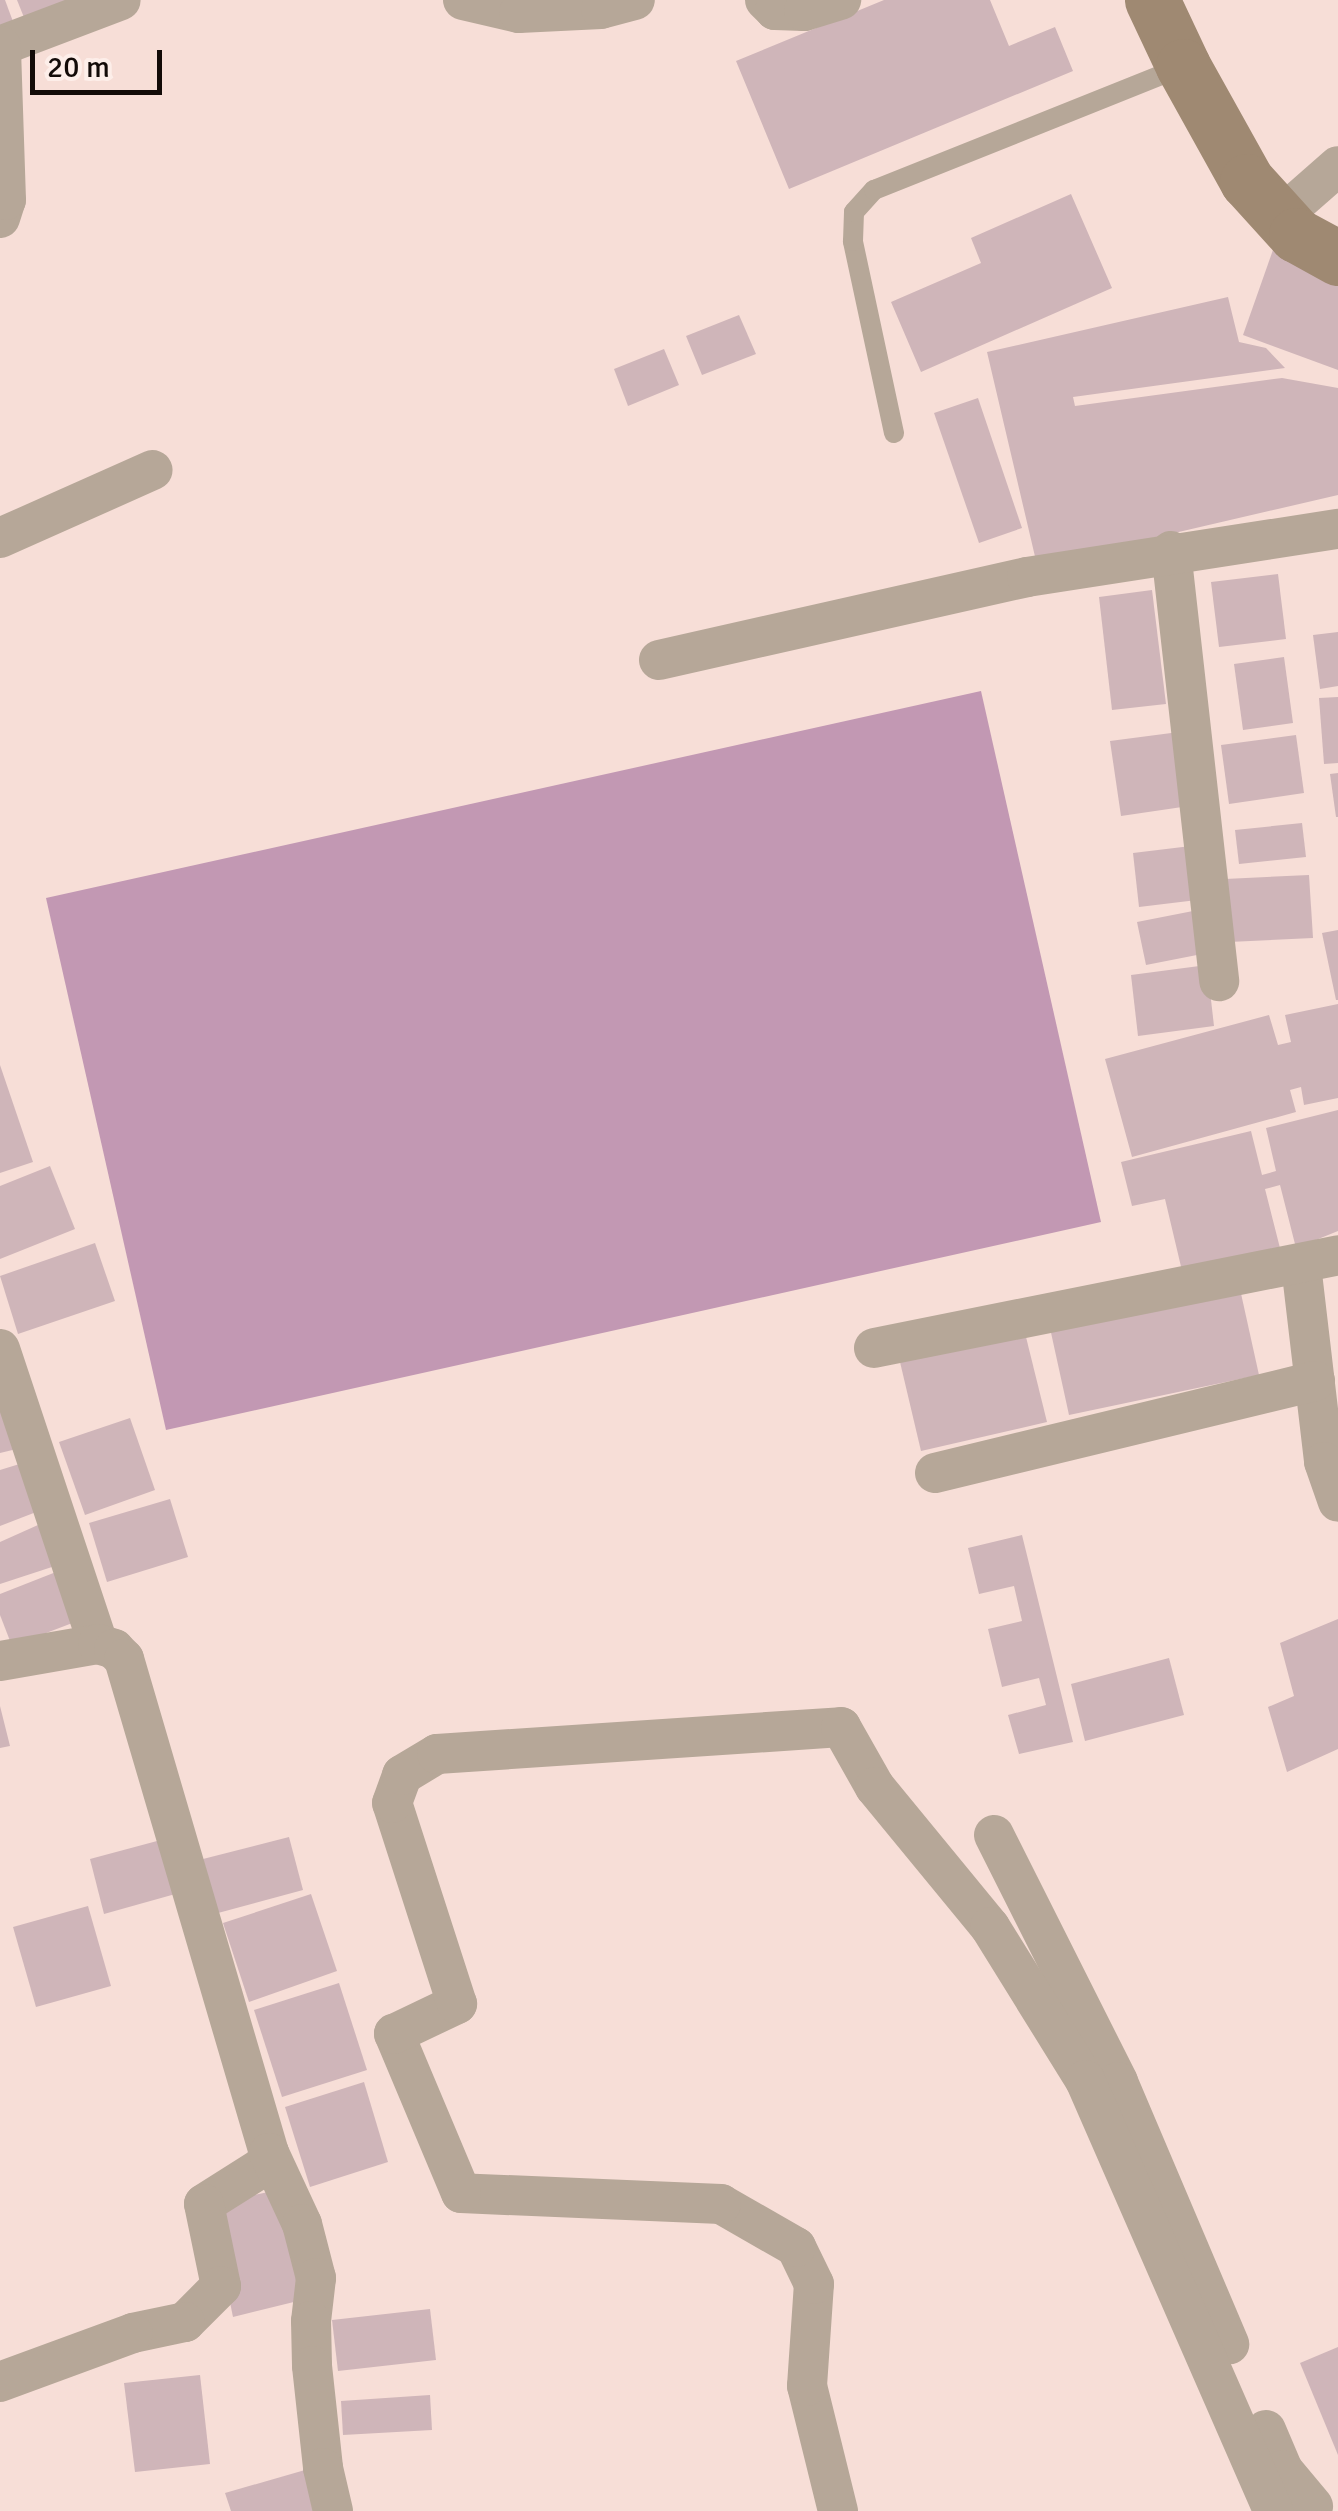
<!DOCTYPE html>
<html>
<head>
<meta charset="utf-8">
<style>
  body { margin:0 }
  #map { position:relative; width:1338px; height:2511px; overflow:hidden; background:#f7ded7; font-family:Signika,sans-serif }
  div>[style] { position:absolute }
  [style*='--x'] { left:calc(var(--x)*1px); top:calc(var(--y)*1px); width:calc(var(--w)*1px); rotate:calc(var(--a)*1deg) }
  .water>* { inset:0; background:#c298b3 }
  .building>* { inset:0; background:#cfb5b9 }
  .service>* { height:20px; margin:-10px; padding:0 10px; transform-origin:10px; border-radius:10px; background:#b6a798 }
  .minor>* { height:40px; margin:-20px; padding:0 20px; transform-origin:20px; border-radius:20px; background:#b6a798 }
  .secondary>* { height:55px; margin:-27.5px; padding:0 27.5px; transform-origin:27.5px; border-radius:27.5px; background:#9f8972 }
  span { translate:-50% -50%; white-space:nowrap; text-align:center; line-height:1.15; -webkit-text-stroke:9px #fdeee9; paint-order:stroke }
  .scale { position:absolute; left:30px; top:50px; width:132px; height:45px; box-sizing:border-box; border:5px solid #130b08; border-top:0; padding-left:12px; font-size:30px; line-height:35px; white-space:nowrap; color:#130b08; -webkit-text-stroke:8px #fdeee9; paint-order:stroke }
</style>
</head>
<body>
<div id="map">
  <div class="water">
    <div style="clip-path:polygon(981px 691px,1101px 1222px,166px 1430px,46px 898px)"></div>
  </div>
  <div class="building">
    <div style="clip-path:polygon(0 0,5px 0,15px 27px,0 33px)"></div>
    <div style="clip-path:polygon(17px 0,74px 0,27px 25px)"></div>
    <div style="clip-path:polygon(884px 0,990px 0,1009px 46px,1055px 27px,1073px 71px,789px 189px,736px 61px)"></div>
    <div style="clip-path:polygon(1071px 194px,1112px 288px,921px 372px,891px 302px,981px 263px,971px 238px)"></div>
    <div style="clip-path:polygon(1274px 247px,1338px 274px,1338px 370px,1243px 335px)"></div>
    <div style="clip-path:polygon(1228px 297px,1239px 342px,1266px 348px,1285px 368px,1073px 397px,1075px 406px,1282px 378px,1338px 388px,1338px 495px,1037px 565px,987px 352px)"></div>
    <div style="clip-path:polygon(739px 315px,756px 354px,702px 375px,686px 336px)"></div>
    <div style="clip-path:polygon(664px 349px,679px 385px,628px 406px,614px 369px)"></div>
    <div style="clip-path:polygon(978px 398px,1022px 528px,979px 543px,934px 413px)"></div>
    <div style="clip-path:polygon(1278px 574px,1286px 639px,1219px 647px,1211px 582px)"></div>
    <div style="clip-path:polygon(1152px 590px,1166px 704px,1112px 710px,1099px 597px)"></div>
    <div style="clip-path:polygon(1338px 632px,1338px 686px,1320px 689px,1313px 635px)"></div>
    <div style="clip-path:polygon(1284px 657px,1293px 723px,1243px 730px,1234px 664px)"></div>
    <div style="clip-path:polygon(1338px 697px,1338px 763px,1324px 764px,1319px 698px)"></div>
    <div style="clip-path:polygon(1179px 732px,1189px 806px,1121px 816px,1110px 741px)"></div>
    <div style="clip-path:polygon(1296px 735px,1304px 793px,1229px 804px,1221px 745px)"></div>
    <div style="clip-path:polygon(1338px 773px,1338px 817px,1336px 817px,1330px 774px)"></div>
    <div style="clip-path:polygon(1302px 823px,1306px 857px,1239px 864px,1235px 830px)"></div>
    <div style="clip-path:polygon(1191px 846px,1197px 900px,1139px 907px,1133px 853px)"></div>
    <div style="clip-path:polygon(1309px 875px,1313px 938px,1229px 942px,1225px 879px)"></div>
    <div style="clip-path:polygon(1193px 911px,1202px 954px,1146px 965px,1137px 922px)"></div>
    <div style="clip-path:polygon(1338px 930px,1338px 1000px,1336px 1000px,1322px 933px)"></div>
    <div style="clip-path:polygon(1207px 965px,1214px 1026px,1138px 1036px,1131px 975px)"></div>
    <div style="clip-path:polygon(1338px 1004px,1338px 1098px,1304px 1105px,1301px 1087px,1290px 1090px,1296px 1112px,1132px 1157px,1105px 1059px,1269px 1015px,1278px 1045px,1291px 1042px,1285px 1015px)"></div>
    <div style="clip-path:polygon(0 1065px,33px 1162px,0 1173px)"></div>
    <div style="clip-path:polygon(1338px 1110px,1338px 1231px,1296px 1248px,1280px 1185px,1265px 1189px,1281px 1252px,1183px 1275px,1165px 1199px,1132px 1206px,1121px 1162px,1251px 1131px,1262px 1175px,1276px 1171px,1266px 1128px)"></div>
    <div style="clip-path:polygon(50px 1166px,75px 1229px,0 1259px,0 1186px)"></div>
    <div style="clip-path:polygon(95px 1243px,115px 1301px,18px 1334px,0 1276px)"></div>
    <div style="clip-path:polygon(1240px 1289px,1259px 1375px,1069px 1415px,1050px 1328px)"></div>
    <div style="clip-path:polygon(1025px 1333px,1047px 1422px,921px 1451px,900px 1362px)"></div>
    <div style="clip-path:polygon(0 1391px,25px 1447px,0 1453px)"></div>
    <div style="clip-path:polygon(130px 1418px,155px 1490px,85px 1515px,59px 1442px)"></div>
    <div style="clip-path:polygon(26px 1462px,44px 1509px,0 1526px,0 1470px)"></div>
    <div style="clip-path:polygon(170px 1499px,188px 1557px,107px 1582px,89px 1523px)"></div>
    <div style="clip-path:polygon(38px 1525px,55px 1566px,0 1584px,0 1542px)"></div>
    <div style="clip-path:polygon(1022px 1535px,1073px 1742px,1019px 1754px,1008px 1715px,1046px 1705px,1039px 1678px,1002px 1687px,988px 1629px,1022px 1621px,1014px 1586px,979px 1594px,968px 1548px)"></div>
    <div style="clip-path:polygon(56px 1572px,75px 1622px,12px 1646px,0 1615px,0 1594px)"></div>
    <div style="clip-path:polygon(1338px 1619px,1338px 1749px,1287px 1772px,1268px 1707px,1294px 1696px,1280px 1643px)"></div>
    <div style="clip-path:polygon(1169px 1658px,1184px 1715px,1085px 1741px,1071px 1684px)"></div>
    <div style="clip-path:polygon(0 1706px,10px 1746px,0 1748px)"></div>
    <div style="clip-path:polygon(172px 1837px,186px 1891px,104px 1914px,90px 1859px)"></div>
    <div style="clip-path:polygon(289px 1837px,303px 1890px,218px 1913px,203px 1859px)"></div>
    <div style="clip-path:polygon(311px 1894px,337px 1971px,249px 2002px,223px 1923px)"></div>
    <div style="clip-path:polygon(88px 1906px,111px 1986px,36px 2007px,13px 1927px)"></div>
    <div style="clip-path:polygon(339px 1983px,367px 2070px,282px 2097px,254px 2010px)"></div>
    <div style="clip-path:polygon(364px 2082px,388px 2162px,310px 2187px,285px 2107px)"></div>
    <div style="clip-path:polygon(278px 2190px,306px 2299px,233px 2317px,210px 2204px)"></div>
    <div style="clip-path:polygon(430px 2309px,436px 2360px,338px 2371px,332px 2320px)"></div>
    <div style="clip-path:polygon(1338px 2347px,1338px 2455px,1300px 2363px)"></div>
    <div style="clip-path:polygon(200px 2375px,210px 2464px,135px 2472px,124px 2383px)"></div>
    <div style="clip-path:polygon(430px 2395px,432px 2430px,343px 2435px,341px 2401px)"></div>
    <div style="clip-path:polygon(305px 2470px,317px 2511px,231px 2511px,225px 2493px)"></div>
  </div>
  <div class="service">
    <div style="--x:894;--y:433;--w:196;--a:-102.1"></div>
    <div style="--x:853;--y:241;--w:29;--a:-88"></div>
    <div style="--x:854;--y:212;--w:30;--a:-48"></div>
    <div style="--x:874;--y:190;--w:331;--a:-21.8"></div>
  </div>
  <div class="minor">
    <div style="--x:463;--y:0;--w:57;--a:13.1"></div>
    <div style="--x:519;--y:13;--w:82;--a:-2.8"></div>
    <div style="--x:601;--y:9;--w:35;--a:-15"></div>
    <div style="--x:765;--y:0;--w:14;--a:45"></div>
    <div style="--x:775;--y:10;--w:29;--a:2"></div>
    <div style="--x:804;--y:11;--w:39;--a:-17"></div>
    <div style="--x:0;--y:46;--w:129;--a:-20.8"></div>
    <div style="--x:1280;--y:217;--w:77;--a:-41.3"></div>
    <div style="--x:0;--y:218;--w:19;--a:-72"></div>
    <div style="--x:6;--y:200;--w:154;--a:-91.9"></div>
    <div style="--x:0;--y:538;--w:167;--a:-24"></div>
    <div style="--x:1171;--y:551;--w:433;--a:83.6"></div>
    <div style="--x:659;--y:660;--w:377;--a:-12.7"></div>
    <div style="--x:1027;--y:577;--w:315;--a:-8.8"></div>
    <div style="--x:1301;--y:1265;--w:198;--a:83.3"></div>
    <div style="--x:1324;--y:1462;--w:42;--a:70.7"></div>
    <div style="--x:874;--y:1348;--w:473;--a:-11.3"></div>
    <div style="--x:0;--y:1349;--w:311;--a:71.6"></div>
    <div style="--x:935;--y:1473;--w:391;--a:-13.6"></div>
    <div style="--x:0;--y:1661;--w:99;--a:-9.8"></div>
    <div style="--x:98;--y:1644;--w:17;--a:17"></div>
    <div style="--x:114;--y:1649;--w:14;--a:45"></div>
    <div style="--x:124;--y:1659;--w:515;--a:73.64"></div>
    <div style="--x:269;--y:2153;--w:14;--a:111"></div>
    <div style="--x:264;--y:2166;--w:71;--a:147.7"></div>
    <div style="--x:204;--y:2204;--w:84;--a:78.3"></div>
    <div style="--x:221;--y:2286;--w:51;--a:135"></div>
    <div style="--x:185;--y:2322;--w:53;--a:168.1"></div>
    <div style="--x:133;--y:2333;--w:142;--a:159.8"></div>
    <div style="--x:994;--y:1835;--w:276;--a:63.3"></div>
    <div style="--x:1118;--y:2082;--w:285;--a:67"></div>
    <div style="--x:269;--y:2153;--w:78;--a:65.1"></div>
    <div style="--x:302;--y:2224;--w:56;--a:75.5"></div>
    <div style="--x:316;--y:2278;--w:43;--a:96.6"></div>
    <div style="--x:311;--y:2321;--w:45;--a:88.7"></div>
    <div style="--x:312;--y:2366;--w:103;--a:83.8"></div>
    <div style="--x:323;--y:2468;--w:44;--a:76.9"></div>
    <div style="--x:1266;--y:2430;--w:43;--a:67"></div>
    <div style="--x:1283;--y:2470;--w:47;--a:50.2"></div>
    <div style="--x:838;--y:2511;--w:129;--a:-103.9"></div>
    <div style="--x:807;--y:2386;--w:102;--a:-86.1"></div>
    <div style="--x:814;--y:2284;--w:41;--a:-115.9"></div>
    <div style="--x:796;--y:2247;--w:86;--a:-150.2"></div>
    <div style="--x:721;--y:2204;--w:260;--a:-177.6"></div>
    <div style="--x:461;--y:2193;--w:173;--a:-112.8"></div>
    <div style="--x:394;--y:2034;--w:70;--a:-25.5"></div>
    <div style="--x:457;--y:2004;--w:211;--a:-107.9"></div>
    <div style="--x:392;--y:1803;--w:30;--a:-70"></div>
    <div style="--x:402;--y:1775;--w:41;--a:-31"></div>
    <div style="--x:437;--y:1754;--w:405;--a:-3.8"></div>
    <div style="--x:841;--y:1727;--w:69;--a:60.5"></div>
    <div style="--x:875;--y:1787;--w:181;--a:50.6"></div>
    <div style="--x:990;--y:1927;--w:180;--a:58.2"></div>
    <div style="--x:1085;--y:2080;--w:470;--a:66.4"></div>
  </div>
  <div class="secondary">
    <div style="--x:1152;--y:0;--w:73;--a:64.8"></div>
    <div style="--x:1183;--y:66;--w:132;--a:60.9"></div>
    <div style="--x:1247;--y:181;--w:73;--a:47.8"></div>
    <div style="--x:1296;--y:235;--w:48;--a:28.7"></div>
  </div>
  <div class="scale">20 m</div>
</div>
</body>
</html>
